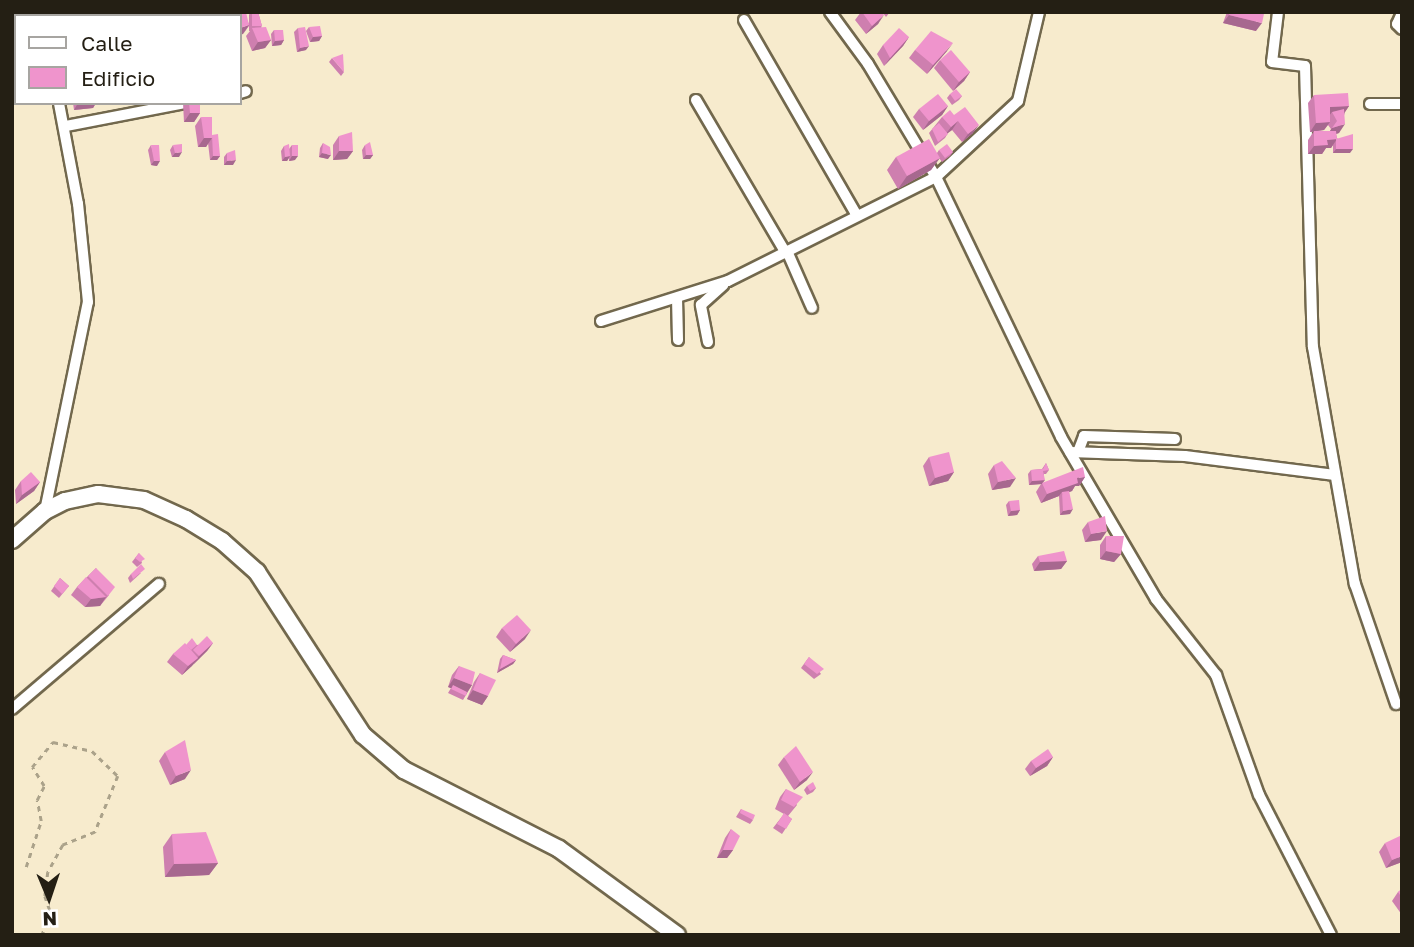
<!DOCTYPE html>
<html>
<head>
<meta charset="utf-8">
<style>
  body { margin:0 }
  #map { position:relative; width:1414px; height:947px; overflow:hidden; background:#f7ebcd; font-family:"Golos Text",sans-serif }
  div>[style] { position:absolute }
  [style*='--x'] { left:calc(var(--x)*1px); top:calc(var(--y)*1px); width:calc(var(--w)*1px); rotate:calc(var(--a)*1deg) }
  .path>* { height:2.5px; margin-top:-1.25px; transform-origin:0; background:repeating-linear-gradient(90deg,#aba28a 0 5px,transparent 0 10px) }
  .roads { filter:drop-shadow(2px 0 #72684d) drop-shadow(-2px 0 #72684d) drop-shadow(0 2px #72684d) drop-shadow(0 -2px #72684d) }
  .street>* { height:10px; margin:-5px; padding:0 5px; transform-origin:5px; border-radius:5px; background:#fff }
  .secondary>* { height:16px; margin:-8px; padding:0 8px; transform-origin:8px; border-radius:8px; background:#fff }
  .wall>* { inset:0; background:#ce7faf }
  .shaded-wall>* { inset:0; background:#a7688f }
  .building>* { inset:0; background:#ef94cc }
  span { translate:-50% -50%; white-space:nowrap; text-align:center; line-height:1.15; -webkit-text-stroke:5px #fff; paint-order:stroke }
  .frame { position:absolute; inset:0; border:14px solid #241f14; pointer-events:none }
  .legend { position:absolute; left:14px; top:14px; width:228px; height:91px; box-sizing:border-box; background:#fff; border:2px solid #a7a5a1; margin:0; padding:9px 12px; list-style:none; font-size:21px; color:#241f14 }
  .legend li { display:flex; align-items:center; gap:14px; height:35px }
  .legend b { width:35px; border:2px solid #a7a5a1 }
  .north { position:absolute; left:14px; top:863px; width:70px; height:70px; -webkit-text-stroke:5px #fff; paint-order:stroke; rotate:178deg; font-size:19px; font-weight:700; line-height:28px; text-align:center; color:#241f14 }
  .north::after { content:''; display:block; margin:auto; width:24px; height:32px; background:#241f14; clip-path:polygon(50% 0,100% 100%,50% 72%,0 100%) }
</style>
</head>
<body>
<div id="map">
  <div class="path">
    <div style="--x:26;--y:867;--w:48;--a:-71.9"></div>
    <div style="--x:41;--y:821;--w:21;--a:-101"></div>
    <div style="--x:37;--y:800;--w:16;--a:-63"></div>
    <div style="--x:44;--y:786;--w:22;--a:-122"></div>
    <div style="--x:32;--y:767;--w:33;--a:-50"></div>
    <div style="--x:53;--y:742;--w:40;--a:13"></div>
    <div style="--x:92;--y:751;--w:36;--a:44"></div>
    <div style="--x:118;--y:776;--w:61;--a:112.3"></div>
    <div style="--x:95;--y:832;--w:35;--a:158"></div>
    <div style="--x:63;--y:845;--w:31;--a:119"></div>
    <div style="--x:48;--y:872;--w:24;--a:97"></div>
    <div style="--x:45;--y:896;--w:18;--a:71"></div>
    <div style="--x:51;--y:913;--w:24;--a:112"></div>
  </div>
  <div class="roads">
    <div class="street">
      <div style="--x:16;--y:12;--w:4;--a:63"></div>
      <div style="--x:830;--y:12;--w:64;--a:53.8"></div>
      <div style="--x:868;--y:64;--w:132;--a:59"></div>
      <div style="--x:936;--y:177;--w:288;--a:64.3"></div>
      <div style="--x:1061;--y:437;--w:188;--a:59.6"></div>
      <div style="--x:1156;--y:599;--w:97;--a:51.7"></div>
      <div style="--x:1216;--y:675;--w:127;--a:70.3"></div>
      <div style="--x:1259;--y:795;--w:157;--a:62.8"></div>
      <div style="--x:1278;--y:12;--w:50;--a:96.8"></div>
      <div style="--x:1272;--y:62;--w:33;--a:7"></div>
      <div style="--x:1305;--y:66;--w:281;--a:88.4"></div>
      <div style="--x:1313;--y:347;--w:241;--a:80"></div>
      <div style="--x:1355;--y:584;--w:127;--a:71.1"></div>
      <div style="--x:1402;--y:13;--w:12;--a:114"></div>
      <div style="--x:1397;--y:24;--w:7;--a:45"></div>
      <div style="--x:744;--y:20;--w:226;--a:60"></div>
      <div style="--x:240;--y:93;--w:6;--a:-18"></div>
      <div style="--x:696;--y:100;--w:176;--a:59.6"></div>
      <div style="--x:1370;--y:104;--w:32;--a:0"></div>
      <div style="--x:66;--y:126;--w:121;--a:-10.9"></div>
      <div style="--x:787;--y:251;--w:62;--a:66.3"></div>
      <div style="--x:677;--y:298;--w:42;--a:88.6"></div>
      <div style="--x:601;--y:321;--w:133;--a:-17.5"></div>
      <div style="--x:728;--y:281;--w:233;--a:-26.6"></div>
      <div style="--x:936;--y:177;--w:112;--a:-42.8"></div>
      <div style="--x:1018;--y:101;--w:91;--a:-76.7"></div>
      <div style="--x:708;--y:342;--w:38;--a:-101"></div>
      <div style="--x:701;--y:305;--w:30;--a:-42"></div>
      <div style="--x:1070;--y:452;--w:115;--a:2"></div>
      <div style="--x:1185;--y:456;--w:151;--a:7.2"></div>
      <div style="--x:1078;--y:452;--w:17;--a:-69"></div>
      <div style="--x:1084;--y:436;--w:91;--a:1.9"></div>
      <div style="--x:45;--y:511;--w:213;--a:-78.4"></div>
      <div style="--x:88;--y:302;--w:99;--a:-95.8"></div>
      <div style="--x:78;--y:204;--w:103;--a:-100.7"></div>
      <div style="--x:12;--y:709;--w:193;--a:-40.4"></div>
    </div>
    <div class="secondary">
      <div style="--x:12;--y:540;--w:44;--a:-41.3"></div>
      <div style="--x:45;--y:511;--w:22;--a:-27"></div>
      <div style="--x:65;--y:501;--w:34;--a:-12"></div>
      <div style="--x:98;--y:494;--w:46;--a:7.4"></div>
      <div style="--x:144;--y:500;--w:46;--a:24.3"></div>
      <div style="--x:186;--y:519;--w:42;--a:31.4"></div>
      <div style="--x:222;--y:541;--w:47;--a:41.5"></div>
      <div style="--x:257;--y:572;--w:194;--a:57"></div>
      <div style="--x:363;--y:735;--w:54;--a:40.5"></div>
      <div style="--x:404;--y:770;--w:174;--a:27"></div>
      <div style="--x:559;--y:849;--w:146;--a:36.1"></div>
    </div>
  </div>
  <div class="wall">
    <div style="clip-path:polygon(250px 12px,258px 12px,262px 26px,261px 27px,271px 40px,265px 48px,252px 51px,246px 36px,250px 31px,249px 31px,249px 26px,243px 34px,249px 22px,249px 15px)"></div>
    <div style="clip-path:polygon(861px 12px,890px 12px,886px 17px,883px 13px,878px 24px,866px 34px,855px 20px)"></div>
    <div style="clip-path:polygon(1227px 12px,1256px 12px,1256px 31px,1223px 23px)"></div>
    <div style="clip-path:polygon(309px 27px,322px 36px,319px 41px,310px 42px,306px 31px)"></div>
    <div style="clip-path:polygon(298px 28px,306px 50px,297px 52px,294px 32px)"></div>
    <div style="clip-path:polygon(274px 30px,284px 40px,281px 45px,272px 46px,271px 34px)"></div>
    <div style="clip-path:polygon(909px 37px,903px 46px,884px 66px,877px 54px,883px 45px)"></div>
    <div style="clip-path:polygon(915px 50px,947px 51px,927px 74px,909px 58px)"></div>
    <div style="clip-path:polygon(332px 58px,344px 72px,341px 76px,329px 62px)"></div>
    <div style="clip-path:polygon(940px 60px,970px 72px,964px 81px,953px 91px,934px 68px)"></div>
    <div style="clip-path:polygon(950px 94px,962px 96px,959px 100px,952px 105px,947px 98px)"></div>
    <div style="clip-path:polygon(1314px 95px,1349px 106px,1345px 112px,1339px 133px,1336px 134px,1337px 138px,1350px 153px,1333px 153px,1333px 145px,1331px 148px,1326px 148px,1322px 154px,1308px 154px,1308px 140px,1314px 131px,1330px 131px,1331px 129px,1328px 125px,1324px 130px,1310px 132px,1308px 103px)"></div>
    <div style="clip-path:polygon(73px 103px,96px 103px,93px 108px,74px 110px)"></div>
    <div style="clip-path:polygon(183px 103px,200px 103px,200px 113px,194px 122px,184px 122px)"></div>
    <div style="clip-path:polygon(948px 106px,942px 115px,923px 130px,913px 117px,919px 109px)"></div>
    <div style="clip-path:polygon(954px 115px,973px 133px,962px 142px,952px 130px,948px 133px,945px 138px,935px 146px,929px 133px,942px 117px)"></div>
    <div style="clip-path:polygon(201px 117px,212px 135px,220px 156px,217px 160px,210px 160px,208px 143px,206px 147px,198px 147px,195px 126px)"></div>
    <div style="clip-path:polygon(339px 136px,353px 151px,347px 159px,333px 160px,333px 145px)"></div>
    <div style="clip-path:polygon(323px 143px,328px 159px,319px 157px,320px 148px)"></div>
    <div style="clip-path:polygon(151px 145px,157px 166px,151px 165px,148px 150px)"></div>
    <div style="clip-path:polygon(173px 145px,179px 157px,172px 157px,170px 150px)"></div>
    <div style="clip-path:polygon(292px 145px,295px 160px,289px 161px,289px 158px,287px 161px,282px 161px,281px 151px,284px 146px,289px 149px)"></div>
    <div style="clip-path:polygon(365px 145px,373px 155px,370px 159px,363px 159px,362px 150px)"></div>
    <div style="clip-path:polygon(939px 150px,953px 152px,950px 156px,942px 162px,939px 158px,931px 170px,898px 189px,887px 170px,896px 157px,937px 153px)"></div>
    <div style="clip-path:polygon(227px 153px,233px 165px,224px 165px,224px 157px)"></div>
    <div style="clip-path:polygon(929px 457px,954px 472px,948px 481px,929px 486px,923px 466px)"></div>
    <div style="clip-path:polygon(1046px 463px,1049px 470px,1046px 474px,1044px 474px,1043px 483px,1085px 477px,1079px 486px,1075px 486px,1072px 491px,1069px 492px,1070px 514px,1060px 515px,1059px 496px,1041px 503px,1036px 492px,1041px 484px,1029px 485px,1028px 474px,1031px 470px,1042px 469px)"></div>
    <div style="clip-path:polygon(994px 465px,1010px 487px,992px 490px,988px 474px)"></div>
    <div style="clip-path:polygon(21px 481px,40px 482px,34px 491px,16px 504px,15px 490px)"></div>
    <div style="clip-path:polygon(1009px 501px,1020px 510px,1017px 515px,1008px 516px,1006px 505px)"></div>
    <div style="clip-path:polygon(1088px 522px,1101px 540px,1085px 542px,1082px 530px)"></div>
    <div style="clip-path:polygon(1106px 536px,1121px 554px,1114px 562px,1100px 559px,1100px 545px)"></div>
    <div style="clip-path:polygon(139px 553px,142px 563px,137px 567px,132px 562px)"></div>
    <div style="clip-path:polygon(1038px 556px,1067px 561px,1061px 569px,1034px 571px,1032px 564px)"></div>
    <div style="clip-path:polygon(96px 568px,109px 595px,100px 606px,85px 607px,71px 595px,77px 587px)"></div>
    <div style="clip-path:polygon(141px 573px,130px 583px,128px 578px,131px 574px)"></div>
    <div style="clip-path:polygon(60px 578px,69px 586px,59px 598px,51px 591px)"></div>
    <div style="clip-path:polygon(502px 628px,525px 639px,510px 652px,496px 637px)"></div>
    <div style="clip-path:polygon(213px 643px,207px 651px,182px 675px,167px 662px,173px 654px,186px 645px,197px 645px)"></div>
    <div style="clip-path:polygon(503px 655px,516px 660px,513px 664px,497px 673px,500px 659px)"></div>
    <div style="clip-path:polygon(809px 657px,821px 674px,814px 679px,801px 668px)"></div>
    <div style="clip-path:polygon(459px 666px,472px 685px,463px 700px,448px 693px,451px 688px,448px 687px,452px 675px)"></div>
    <div style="clip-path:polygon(480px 673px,488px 696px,482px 705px,467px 699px,474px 682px)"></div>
    <div style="clip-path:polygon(165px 752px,185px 779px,170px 785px,159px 761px)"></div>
    <div style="clip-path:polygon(784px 757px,807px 780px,794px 790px,778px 765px)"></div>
    <div style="clip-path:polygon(1053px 757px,1047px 766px,1030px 776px,1025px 769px,1031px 761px)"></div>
    <div style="clip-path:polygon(807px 786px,816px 788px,813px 792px,807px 795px,804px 790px)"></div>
    <div style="clip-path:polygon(786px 789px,797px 805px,788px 816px,792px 819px,782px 834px,773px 828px,784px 814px,775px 809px,780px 797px)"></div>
    <div style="clip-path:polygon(741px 809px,753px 820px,750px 824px,736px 817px)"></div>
    <div style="clip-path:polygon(731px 829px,733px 850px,727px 858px,717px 858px,725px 838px)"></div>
    <div style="clip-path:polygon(172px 834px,218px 863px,209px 875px,165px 877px,163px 847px)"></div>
    <div style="clip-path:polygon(1385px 843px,1402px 862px,1386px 868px,1379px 852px)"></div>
    <div style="clip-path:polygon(1402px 889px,1402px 915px,1392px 901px,1398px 892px)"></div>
  </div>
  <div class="shaded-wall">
    <div style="clip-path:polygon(884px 15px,878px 24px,866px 34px,872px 26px)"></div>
    <div style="clip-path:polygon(1229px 15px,1262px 23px,1256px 31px,1223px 23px)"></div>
    <div style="clip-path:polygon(249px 25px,243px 34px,240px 35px,240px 28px)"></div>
    <div style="clip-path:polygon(322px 36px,319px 41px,310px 42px,313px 37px)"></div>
    <div style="clip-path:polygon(909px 37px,903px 46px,884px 66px,890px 58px)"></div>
    <div style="clip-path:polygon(271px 40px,265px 48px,252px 51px,258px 42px)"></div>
    <div style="clip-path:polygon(284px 40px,281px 45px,272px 46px,275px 41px)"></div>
    <div style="clip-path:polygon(953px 43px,947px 51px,927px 74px,933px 65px)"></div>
    <div style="clip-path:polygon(309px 46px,306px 50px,297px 52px,300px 48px)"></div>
    <div style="clip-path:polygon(970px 72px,964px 81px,953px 91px,959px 82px)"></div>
    <div style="clip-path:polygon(78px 103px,96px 103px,93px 108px,74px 110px)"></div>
    <div style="clip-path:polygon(948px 106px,942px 115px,923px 130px,929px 121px)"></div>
    <div style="clip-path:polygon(1349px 106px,1343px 115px,1332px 112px,1329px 116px,1330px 107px)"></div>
    <div style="clip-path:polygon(190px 113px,200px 113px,194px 122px,184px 122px)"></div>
    <div style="clip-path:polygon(958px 121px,952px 130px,945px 135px,951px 127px)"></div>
    <div style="clip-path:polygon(1330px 122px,1324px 130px,1310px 132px,1316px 123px)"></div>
    <div style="clip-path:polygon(1345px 124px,1339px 133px,1326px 137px,1332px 128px)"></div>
    <div style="clip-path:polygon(979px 125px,973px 133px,962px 142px,968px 134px)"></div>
    <div style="clip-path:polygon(204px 138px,212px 138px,206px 147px,198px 147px)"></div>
    <div style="clip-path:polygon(1337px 139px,1331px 148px,1326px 148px,1322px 154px,1308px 154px,1314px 146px,1327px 140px)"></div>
    <div style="clip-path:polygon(1336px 149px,1353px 149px,1350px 153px,1333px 153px)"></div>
    <div style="clip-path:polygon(339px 151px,353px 151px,347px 159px,333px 160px)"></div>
    <div style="clip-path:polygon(182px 152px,179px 157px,172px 157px,175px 153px)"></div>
    <div style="clip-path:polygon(322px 153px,331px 155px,328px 159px,319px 157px)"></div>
    <div style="clip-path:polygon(366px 155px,373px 155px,370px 159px,363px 159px)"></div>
    <div style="clip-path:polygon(213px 156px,220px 156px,217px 160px,210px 160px)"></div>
    <div style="clip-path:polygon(290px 156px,287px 161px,282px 161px,285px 157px)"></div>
    <div style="clip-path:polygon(292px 156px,298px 156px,295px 160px,289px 161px)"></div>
    <div style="clip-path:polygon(940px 158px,931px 170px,898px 189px,907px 176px)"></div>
    <div style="clip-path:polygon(236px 160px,233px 165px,224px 165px,227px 161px)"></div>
    <div style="clip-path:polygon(154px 161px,160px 161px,157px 166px,151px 165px)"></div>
    <div style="clip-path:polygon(954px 472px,948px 481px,929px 486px,935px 478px)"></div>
    <div style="clip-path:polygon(1085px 477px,1079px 486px,1075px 486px,1072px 491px,1062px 495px,1062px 492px,1059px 496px,1041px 503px,1047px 494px,1077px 478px)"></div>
    <div style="clip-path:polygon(1016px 478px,1010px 487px,992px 490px,998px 482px)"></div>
    <div style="clip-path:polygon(1045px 480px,1042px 484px,1029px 485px,1032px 481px)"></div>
    <div style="clip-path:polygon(40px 482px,34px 491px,16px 504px,22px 495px)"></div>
    <div style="clip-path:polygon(1073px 509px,1070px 514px,1060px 515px,1063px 511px)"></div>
    <div style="clip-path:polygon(1020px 510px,1017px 515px,1008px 516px,1011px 511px)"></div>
    <div style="clip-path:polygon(1107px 531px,1101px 540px,1085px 542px,1091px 534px)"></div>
    <div style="clip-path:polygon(1106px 551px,1121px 554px,1114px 562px,1100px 559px)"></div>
    <div style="clip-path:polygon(1067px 561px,1061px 569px,1034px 571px,1040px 562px)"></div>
    <div style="clip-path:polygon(106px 597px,100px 606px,85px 607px,91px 599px)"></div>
    <div style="clip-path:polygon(531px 630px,525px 639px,510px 652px,516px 644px)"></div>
    <div style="clip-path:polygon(213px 643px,207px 651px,193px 665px,199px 656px)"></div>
    <div style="clip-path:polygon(198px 658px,192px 666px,182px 675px,188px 666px)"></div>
    <div style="clip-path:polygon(516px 660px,513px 664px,497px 673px,500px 669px)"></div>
    <div style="clip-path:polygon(454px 678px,472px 685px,466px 694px,448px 687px)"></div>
    <div style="clip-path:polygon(473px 690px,488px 696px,482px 705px,467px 699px)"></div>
    <div style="clip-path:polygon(1053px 757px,1047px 766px,1030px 776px,1036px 768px)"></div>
    <div style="clip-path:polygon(191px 770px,185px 779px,170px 785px,176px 776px)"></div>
    <div style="clip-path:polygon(813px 772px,807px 780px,794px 790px,800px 782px)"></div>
    <div style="clip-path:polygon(723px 850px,733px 850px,727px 858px,717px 858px)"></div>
    <div style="clip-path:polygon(1402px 856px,1402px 862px,1386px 868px,1392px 860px)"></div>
    <div style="clip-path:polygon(218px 863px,209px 875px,165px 877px,174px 864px)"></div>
  </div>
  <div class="building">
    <div style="clip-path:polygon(240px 12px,246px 12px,249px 25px,240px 28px,240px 16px,234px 16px)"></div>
    <div style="clip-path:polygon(252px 12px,258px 12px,262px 26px,252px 26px)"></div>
    <div style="clip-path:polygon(862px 12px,882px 12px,884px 15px,872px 26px)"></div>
    <div style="clip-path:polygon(1230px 12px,1256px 12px,1264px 14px,1262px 23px,1229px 15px)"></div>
    <div style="clip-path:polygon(320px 26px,322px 36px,313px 37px,309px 27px)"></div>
    <div style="clip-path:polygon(266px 27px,271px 40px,258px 42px,252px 28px)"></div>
    <div style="clip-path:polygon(305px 27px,309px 46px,300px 48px,298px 28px)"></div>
    <div style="clip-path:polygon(899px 28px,909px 37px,890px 58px,883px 45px)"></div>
    <div style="clip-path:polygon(274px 30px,283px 30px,284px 40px,275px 41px)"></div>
    <div style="clip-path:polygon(931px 31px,953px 43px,933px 65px,915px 50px)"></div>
    <div style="clip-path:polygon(951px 50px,970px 72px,959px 82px,940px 60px)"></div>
    <div style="clip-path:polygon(343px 54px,344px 72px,332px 58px)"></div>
    <div style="clip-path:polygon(956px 89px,962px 96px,955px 101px,950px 94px)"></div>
    <div style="clip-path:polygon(1348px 93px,1349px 106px,1330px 107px,1330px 122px,1316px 123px,1314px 95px)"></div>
    <div style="clip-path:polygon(938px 94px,948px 106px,929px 121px,919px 109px)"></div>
    <div style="clip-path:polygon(189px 103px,200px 103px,200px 113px,190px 113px)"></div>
    <div style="clip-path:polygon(965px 107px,979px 125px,968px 134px,958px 121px,951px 127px,942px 117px,950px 110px,954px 115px)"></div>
    <div style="clip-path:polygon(1344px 109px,1345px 124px,1332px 128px,1337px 121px,1332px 112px)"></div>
    <div style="clip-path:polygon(201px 117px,212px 117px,212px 138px,204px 138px)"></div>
    <div style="clip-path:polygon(939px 123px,948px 134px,938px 142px,932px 129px)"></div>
    <div style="clip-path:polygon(1314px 131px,1336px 131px,1337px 139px,1327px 140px,1328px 145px,1314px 146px)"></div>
    <div style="clip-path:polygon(352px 132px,353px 151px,339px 151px,339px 136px)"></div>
    <div style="clip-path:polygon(218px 134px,220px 156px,213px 156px,212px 135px)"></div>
    <div style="clip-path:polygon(1353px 134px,1353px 149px,1336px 149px,1336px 139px)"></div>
    <div style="clip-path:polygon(929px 139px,940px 158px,907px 176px,896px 157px)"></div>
    <div style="clip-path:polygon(370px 142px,373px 155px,366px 155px,365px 145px)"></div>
    <div style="clip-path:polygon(323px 143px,330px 147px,331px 155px,322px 153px)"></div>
    <div style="clip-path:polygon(182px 144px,182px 152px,175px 153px,173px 145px)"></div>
    <div style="clip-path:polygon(289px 144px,290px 156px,285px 157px,284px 146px)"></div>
    <div style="clip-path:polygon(947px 144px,953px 152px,945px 158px,939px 150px)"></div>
    <div style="clip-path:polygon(151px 145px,159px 145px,160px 161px,154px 161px)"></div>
    <div style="clip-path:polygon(292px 145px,298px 145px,298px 156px,292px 156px)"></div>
    <div style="clip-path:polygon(235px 150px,236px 160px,227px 161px,227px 153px)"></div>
    <div style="clip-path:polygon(949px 452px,954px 472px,935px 478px,929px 457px)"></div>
    <div style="clip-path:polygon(1002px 461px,1016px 478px,998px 482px,994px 465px)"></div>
    <div style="clip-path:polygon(1046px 463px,1049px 470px,1043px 471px,1045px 480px,1032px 481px,1031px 470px,1043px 469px)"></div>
    <div style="clip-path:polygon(1083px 467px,1085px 477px,1077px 478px,1078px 483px,1047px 494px,1042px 483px)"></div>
    <div style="clip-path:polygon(31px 472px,40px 482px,22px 495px,21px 481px)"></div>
    <div style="clip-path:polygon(1069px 491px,1073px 509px,1063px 511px,1062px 492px)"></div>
    <div style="clip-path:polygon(1019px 500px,1020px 510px,1011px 511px,1009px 501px)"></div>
    <div style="clip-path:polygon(1105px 516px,1107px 531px,1091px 534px,1088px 522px)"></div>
    <div style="clip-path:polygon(1106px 536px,1124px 536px,1121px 554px,1106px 551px)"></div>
    <div style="clip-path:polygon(1064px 551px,1067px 561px,1040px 562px,1038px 556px)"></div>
    <div style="clip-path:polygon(139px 553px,145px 559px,140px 562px,135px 558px)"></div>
    <div style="clip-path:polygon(141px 564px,145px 569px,133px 579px,131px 574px)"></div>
    <div style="clip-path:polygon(96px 568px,115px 587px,108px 596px,88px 576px)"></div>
    <div style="clip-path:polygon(86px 577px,106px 597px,91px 599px,77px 587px)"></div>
    <div style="clip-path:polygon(60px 578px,69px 586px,62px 594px,54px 586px)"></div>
    <div style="clip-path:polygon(517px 615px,531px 630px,516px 644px,502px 628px)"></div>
    <div style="clip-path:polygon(207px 636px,213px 643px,199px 656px,193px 650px)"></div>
    <div style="clip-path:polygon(192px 638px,197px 645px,191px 650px,186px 645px)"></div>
    <div style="clip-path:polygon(185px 643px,198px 658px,188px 666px,173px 654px)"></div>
    <div style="clip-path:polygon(503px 655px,516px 660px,500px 669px)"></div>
    <div style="clip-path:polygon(809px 657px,824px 669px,817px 674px,804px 664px)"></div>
    <div style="clip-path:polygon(459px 666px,475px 672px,472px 685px,454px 678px)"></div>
    <div style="clip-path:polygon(480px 673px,496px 680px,488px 696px,473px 690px)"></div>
    <div style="clip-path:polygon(453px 685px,467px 692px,466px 696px,451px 689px)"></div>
    <div style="clip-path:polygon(185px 740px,191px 770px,176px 776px,165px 752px)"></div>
    <div style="clip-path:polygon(796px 746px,813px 772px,800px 782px,784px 757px)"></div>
    <div style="clip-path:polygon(1048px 749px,1053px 757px,1036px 768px,1031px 761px)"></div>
    <div style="clip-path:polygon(813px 782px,816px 788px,810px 791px,807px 786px)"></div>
    <div style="clip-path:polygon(786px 789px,803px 797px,794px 807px,781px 800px)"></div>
    <div style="clip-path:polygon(741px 809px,755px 815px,753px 820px,740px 813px)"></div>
    <div style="clip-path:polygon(784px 813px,792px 819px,786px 829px,777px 824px)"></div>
    <div style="clip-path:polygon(731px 829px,740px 836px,733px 850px,723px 850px)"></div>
    <div style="clip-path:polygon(206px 832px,218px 863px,174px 864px,172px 834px)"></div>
    <div style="clip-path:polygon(1402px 835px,1402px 856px,1392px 860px,1385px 843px)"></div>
    <div style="clip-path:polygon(1402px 889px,1402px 898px,1398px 892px)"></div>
  </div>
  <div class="frame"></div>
  <ul class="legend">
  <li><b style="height:9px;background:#fff"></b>Calle</li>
  <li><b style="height:19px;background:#ef94cc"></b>Edificio</li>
  </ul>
  <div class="north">N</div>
</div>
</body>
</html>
